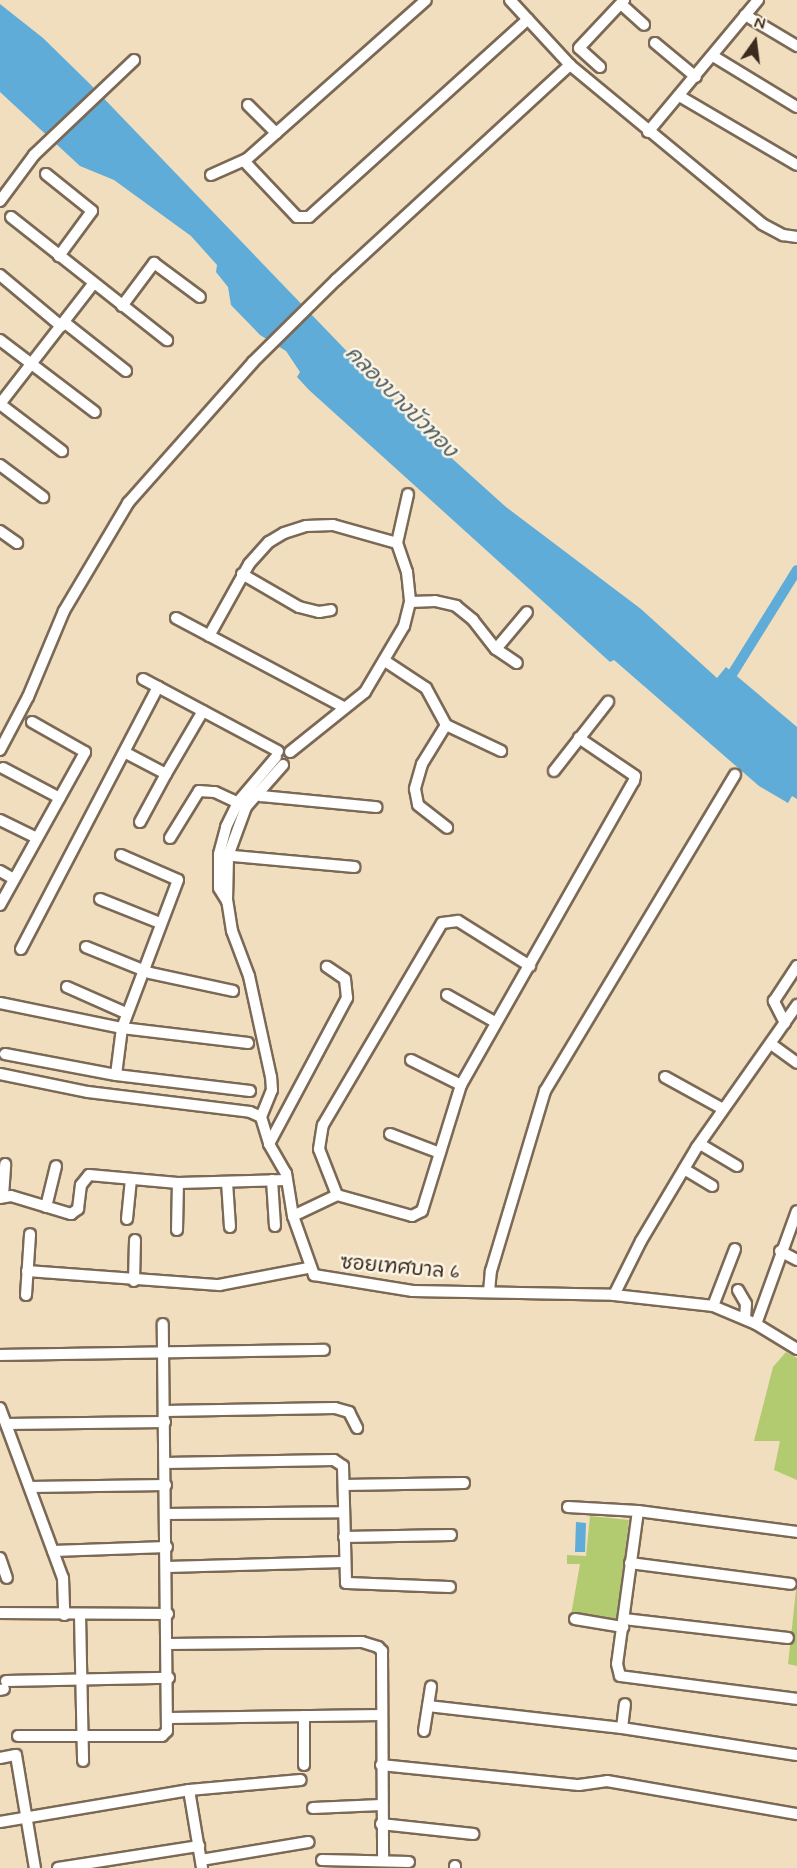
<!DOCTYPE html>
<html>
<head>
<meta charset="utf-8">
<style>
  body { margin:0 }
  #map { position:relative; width:797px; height:1868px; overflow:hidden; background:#f1debe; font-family:Mynerve,"Playpen Sans Thai",sans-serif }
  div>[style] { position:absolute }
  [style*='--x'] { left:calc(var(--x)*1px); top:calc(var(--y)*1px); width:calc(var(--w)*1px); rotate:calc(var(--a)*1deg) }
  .green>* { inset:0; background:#b2cb71 }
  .water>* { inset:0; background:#5facd8 }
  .canal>* { height:10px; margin:-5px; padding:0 5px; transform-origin:5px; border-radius:5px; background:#5facd8 }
  .roads { filter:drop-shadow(2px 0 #7b6956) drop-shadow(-2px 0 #7b6956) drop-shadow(0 2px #7b6956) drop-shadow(0 -2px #7b6956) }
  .minor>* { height:10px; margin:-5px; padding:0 5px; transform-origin:5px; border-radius:5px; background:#fff }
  span { translate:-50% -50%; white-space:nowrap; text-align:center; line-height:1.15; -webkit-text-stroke:5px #fcf5e5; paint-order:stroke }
  .street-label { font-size:20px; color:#3b2a1e }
  .water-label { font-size:21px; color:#48585f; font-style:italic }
  .north { position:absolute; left:725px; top:12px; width:60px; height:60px; -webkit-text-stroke:4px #fcf5e5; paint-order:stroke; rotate:14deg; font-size:16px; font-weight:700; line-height:24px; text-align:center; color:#3b2a1e }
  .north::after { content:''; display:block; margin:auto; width:21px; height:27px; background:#3b2a1e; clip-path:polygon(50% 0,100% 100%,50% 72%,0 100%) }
</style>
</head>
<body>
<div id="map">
  <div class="green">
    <div style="clip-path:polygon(786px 1352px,797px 1358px,797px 1480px,774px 1470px,780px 1441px,754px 1441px,773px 1367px)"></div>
    <div style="clip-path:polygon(590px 1516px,629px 1520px,617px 1619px,611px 1620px,571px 1615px,580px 1564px,567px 1564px,567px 1555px,586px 1556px)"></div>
    <div style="clip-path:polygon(797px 1581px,797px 1666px,788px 1664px)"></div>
  </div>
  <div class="water">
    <div style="clip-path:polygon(0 4px,43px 38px,89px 83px,437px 445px,506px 507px,641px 609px,717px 678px,726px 667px,797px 727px,797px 799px,792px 796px,788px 803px,759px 786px,614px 660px,610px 662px,309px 390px,297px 377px,300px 372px,286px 351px,260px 335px,231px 305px,228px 287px,216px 272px,217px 265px,191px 236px,114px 180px,80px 166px,0 92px)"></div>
    <div style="clip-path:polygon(576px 1522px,586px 1523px,585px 1552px,575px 1552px)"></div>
  </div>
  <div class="canal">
    <div style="--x:726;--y:684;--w:134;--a:-58.1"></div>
  </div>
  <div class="roads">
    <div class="minor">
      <div style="--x:510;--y:0;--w:88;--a:47.3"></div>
      <div style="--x:621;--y:4;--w:31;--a:42"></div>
      <div style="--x:745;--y:15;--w:61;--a:30.8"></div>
      <div style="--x:655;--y:43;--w:53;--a:39.7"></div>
      <div style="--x:713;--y:56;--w:98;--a:31.3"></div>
      <div style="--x:600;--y:67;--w:28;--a:-138"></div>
      <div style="--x:579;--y:48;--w:66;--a:-46.8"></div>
      <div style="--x:681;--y:97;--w:134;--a:30.4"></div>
      <div style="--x:248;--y:105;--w:40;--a:45"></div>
      <div style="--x:648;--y:132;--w:172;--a:-50.2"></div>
      <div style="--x:244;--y:161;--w:77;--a:46.6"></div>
      <div style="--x:297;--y:217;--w:12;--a:0"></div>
      <div style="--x:309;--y:217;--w:295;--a:-42.1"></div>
      <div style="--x:46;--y:174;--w:59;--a:38.8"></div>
      <div style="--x:92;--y:211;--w:56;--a:126.3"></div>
      <div style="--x:211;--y:175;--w:39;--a:-24"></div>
      <div style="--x:247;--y:159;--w:239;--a:-41.6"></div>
      <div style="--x:0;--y:201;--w:57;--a:-53.5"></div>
      <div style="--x:34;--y:155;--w:138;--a:-43.5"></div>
      <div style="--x:11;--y:217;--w:199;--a:38.3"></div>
      <div style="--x:0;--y:275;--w:80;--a:39.9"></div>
      <div style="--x:122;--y:306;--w:54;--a:-53.3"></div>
      <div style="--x:154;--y:263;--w:57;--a:36.5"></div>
      <div style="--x:64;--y:322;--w:79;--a:38.3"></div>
      <div style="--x:0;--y:340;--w:119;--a:37.2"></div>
      <div style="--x:0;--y:404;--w:152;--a:-52.2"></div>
      <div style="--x:0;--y:404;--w:78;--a:37.2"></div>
      <div style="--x:0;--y:465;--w:54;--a:36.7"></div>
      <div style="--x:0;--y:531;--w:21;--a:35"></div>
      <div style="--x:397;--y:543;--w:50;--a:-77.3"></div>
      <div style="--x:242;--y:574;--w:66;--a:30.1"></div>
      <div style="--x:299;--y:607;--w:21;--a:14"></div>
      <div style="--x:319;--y:612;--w:12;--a:-9"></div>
      <div style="--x:410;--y:602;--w:25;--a:-2"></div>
      <div style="--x:435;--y:601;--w:22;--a:13"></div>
      <div style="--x:456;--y:606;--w:22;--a:39"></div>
      <div style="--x:473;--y:620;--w:37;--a:52"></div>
      <div style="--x:496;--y:649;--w:25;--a:34"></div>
      <div style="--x:176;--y:618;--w:191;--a:28"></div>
      <div style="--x:209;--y:636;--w:82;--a:-60.9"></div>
      <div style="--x:249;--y:564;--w:30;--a:-48"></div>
      <div style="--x:269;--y:542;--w:17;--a:-31"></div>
      <div style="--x:284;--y:533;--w:23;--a:-18"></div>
      <div style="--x:306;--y:526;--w:27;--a:-2"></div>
      <div style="--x:333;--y:525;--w:66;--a:15.7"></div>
      <div style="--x:397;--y:543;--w:31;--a:71"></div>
      <div style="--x:407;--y:572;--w:30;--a:84"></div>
      <div style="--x:410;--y:602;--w:25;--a:104"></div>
      <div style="--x:404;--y:626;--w:77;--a:120.6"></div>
      <div style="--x:365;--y:692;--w:96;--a:141.3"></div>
      <div style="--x:496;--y:649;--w:48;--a:-50"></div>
      <div style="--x:385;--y:661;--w:49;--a:33.4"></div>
      <div style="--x:426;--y:688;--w:42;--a:61.6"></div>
      <div style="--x:446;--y:725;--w:46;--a:121.6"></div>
      <div style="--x:422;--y:764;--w:26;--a:106"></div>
      <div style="--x:415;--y:789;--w:16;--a:79"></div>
      <div style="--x:418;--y:805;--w:37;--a:38"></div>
      <div style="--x:143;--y:679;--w:153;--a:28.1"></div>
      <div style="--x:446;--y:725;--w:61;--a:25.3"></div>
      <div style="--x:0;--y:750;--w:60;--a:-62.2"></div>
      <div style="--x:28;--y:697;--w:93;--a:-67.3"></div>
      <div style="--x:64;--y:611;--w:126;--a:-59.3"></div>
      <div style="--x:128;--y:503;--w:188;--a:-48.4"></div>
      <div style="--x:253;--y:362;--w:117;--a:-44.7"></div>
      <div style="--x:336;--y:280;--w:318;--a:-42.6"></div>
      <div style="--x:570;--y:65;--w:249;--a:39.6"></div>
      <div style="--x:762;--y:224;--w:24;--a:28"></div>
      <div style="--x:783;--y:235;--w:14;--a:8"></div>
      <div style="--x:126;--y:753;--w:45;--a:27.7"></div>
      <div style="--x:166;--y:774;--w:73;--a:-59.6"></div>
      <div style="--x:3;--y:768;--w:64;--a:27.8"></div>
      <div style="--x:554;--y:771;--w:88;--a:-52"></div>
      <div style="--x:251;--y:790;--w:12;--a:31"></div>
      <div style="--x:261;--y:796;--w:116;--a:5.5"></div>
      <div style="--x:0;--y:820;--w:41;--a:25.9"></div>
      <div style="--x:140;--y:822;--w:55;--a:-61.6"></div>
      <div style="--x:170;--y:838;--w:55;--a:-58.3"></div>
      <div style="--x:199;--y:791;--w:16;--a:4"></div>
      <div style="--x:215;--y:792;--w:31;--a:25"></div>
      <div style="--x:121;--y:855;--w:62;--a:23.7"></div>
      <div style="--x:178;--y:880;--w:158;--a:110.7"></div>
      <div style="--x:122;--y:1028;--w:127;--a:6.8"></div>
      <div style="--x:222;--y:855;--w:133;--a:5.2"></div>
      <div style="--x:0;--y:871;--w:16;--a:30"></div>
      <div style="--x:100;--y:899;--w:65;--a:21.8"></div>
      <div style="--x:227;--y:901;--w:15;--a:-122"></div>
      <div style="--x:219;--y:888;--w:34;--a:-90"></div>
      <div style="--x:219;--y:854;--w:28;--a:-75"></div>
      <div style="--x:226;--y:827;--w:28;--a:-64"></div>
      <div style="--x:238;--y:802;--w:59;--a:-49.8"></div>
      <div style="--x:0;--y:905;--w:175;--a:-60.9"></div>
      <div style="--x:85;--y:752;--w:61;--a:-150.5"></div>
      <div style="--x:86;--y:947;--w:69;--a:22.1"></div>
      <div style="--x:150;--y:973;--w:85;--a:12.2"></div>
      <div style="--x:21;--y:949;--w:296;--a:-62.4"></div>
      <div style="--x:67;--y:987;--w:64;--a:23.8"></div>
      <div style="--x:447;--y:995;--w:55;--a:29.4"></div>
      <div style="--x:0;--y:1003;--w:125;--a:11.6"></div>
      <div style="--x:122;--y:1028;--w:47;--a:97.3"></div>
      <div style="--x:116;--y:1075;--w:113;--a:-169.3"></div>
      <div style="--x:785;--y:1023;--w:25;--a:-117"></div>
      <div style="--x:774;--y:1001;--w:42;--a:-56.7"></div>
      <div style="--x:771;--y:1044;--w:32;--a:36"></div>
      <div style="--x:411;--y:1060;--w:56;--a:26.6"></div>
      <div style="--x:0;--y:1074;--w:90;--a:11.6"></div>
      <div style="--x:88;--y:1092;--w:163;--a:7"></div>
      <div style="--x:250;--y:1112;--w:12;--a:24"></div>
      <div style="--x:261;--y:1117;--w:28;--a:73"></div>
      <div style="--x:269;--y:1144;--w:34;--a:60"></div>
      <div style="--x:286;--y:1173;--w:44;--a:80.8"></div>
      <div style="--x:293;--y:1216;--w:63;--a:70.4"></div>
      <div style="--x:314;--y:1275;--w:100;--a:9.2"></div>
      <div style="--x:413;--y:1291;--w:201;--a:1.1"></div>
      <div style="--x:614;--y:1295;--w:100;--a:6.3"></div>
      <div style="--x:713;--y:1306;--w:47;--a:22.7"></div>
      <div style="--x:756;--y:1324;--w:48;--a:31.4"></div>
      <div style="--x:116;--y:1075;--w:135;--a:6.8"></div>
      <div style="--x:665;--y:1077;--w:66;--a:28.9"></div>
      <div style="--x:261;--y:1117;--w:29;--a:-68"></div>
      <div style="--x:272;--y:1090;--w:13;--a:-94"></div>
      <div style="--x:271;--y:1077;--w:103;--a:-102.3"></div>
      <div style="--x:249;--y:976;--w:48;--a:-110.7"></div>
      <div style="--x:232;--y:931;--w:30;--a:-99"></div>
      <div style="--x:227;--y:901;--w:45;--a:-88.7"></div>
      <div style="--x:228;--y:856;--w:52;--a:-69.8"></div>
      <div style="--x:246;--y:807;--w:56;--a:-48.6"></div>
      <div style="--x:390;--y:1134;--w:53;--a:20.8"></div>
      <div style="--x:269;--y:1144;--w:166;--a:-61.9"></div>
      <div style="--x:347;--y:998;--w:19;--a:-96"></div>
      <div style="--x:345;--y:979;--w:22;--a:-146"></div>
      <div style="--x:700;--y:1144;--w:43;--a:30.7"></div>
      <div style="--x:684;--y:1169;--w:33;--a:31"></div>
      <div style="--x:272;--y:1180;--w:46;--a:86.3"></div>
      <div style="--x:227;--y:1182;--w:45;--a:86.2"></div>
      <div style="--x:337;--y:1195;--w:49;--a:-111.4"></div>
      <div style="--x:319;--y:1149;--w:24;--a:-81"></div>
      <div style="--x:323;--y:1125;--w:234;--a:-59.5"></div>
      <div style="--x:442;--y:923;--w:16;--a:-7"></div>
      <div style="--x:458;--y:921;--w:85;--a:32"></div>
      <div style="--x:3;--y:1196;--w:32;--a:-86"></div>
      <div style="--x:0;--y:1198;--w:11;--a:-10"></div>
      <div style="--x:11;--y:1196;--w:63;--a:16.7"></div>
      <div style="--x:71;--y:1214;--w:9;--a:-36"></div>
      <div style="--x:78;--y:1209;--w:24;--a:-83"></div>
      <div style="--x:81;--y:1185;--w:13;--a:-51"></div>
      <div style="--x:89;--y:1175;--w:89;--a:5.1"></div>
      <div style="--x:178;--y:1183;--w:109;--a:-1.6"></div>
      <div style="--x:46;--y:1207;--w:42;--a:-76.3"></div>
      <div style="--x:293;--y:1216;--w:49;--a:-25.5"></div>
      <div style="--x:337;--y:1195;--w:78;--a:15.6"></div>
      <div style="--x:412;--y:1216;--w:11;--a:-27"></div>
      <div style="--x:422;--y:1211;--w:132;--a:-72.8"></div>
      <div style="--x:461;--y:1085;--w:350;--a:-60.4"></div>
      <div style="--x:634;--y:781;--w:5;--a:-79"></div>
      <div style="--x:635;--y:776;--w:68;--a:-145.8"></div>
      <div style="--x:127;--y:1219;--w:40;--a:-84.3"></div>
      <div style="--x:177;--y:1230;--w:47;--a:-88.8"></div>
      <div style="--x:780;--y:1251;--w:19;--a:28"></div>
      <div style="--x:27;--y:1271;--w:193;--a:4.2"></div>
      <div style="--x:219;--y:1285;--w:91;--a:-10.8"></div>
      <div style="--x:134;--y:1281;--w:41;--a:-88.6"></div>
      <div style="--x:738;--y:1290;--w:16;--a:60"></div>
      <div style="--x:746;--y:1304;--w:15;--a:94"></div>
      <div style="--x:489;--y:1292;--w:21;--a:-85"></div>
      <div style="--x:491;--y:1271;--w:188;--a:-73.3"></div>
      <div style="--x:545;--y:1091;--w:369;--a:-59"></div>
      <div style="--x:26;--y:1295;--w:61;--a:-86.2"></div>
      <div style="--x:614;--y:1295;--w:60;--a:-63.4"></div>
      <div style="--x:641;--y:1241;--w:109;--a:-59.2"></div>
      <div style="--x:697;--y:1147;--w:174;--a:-54.8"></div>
      <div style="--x:713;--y:1306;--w:61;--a:-68.9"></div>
      <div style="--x:756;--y:1324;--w:120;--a:-70.1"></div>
      <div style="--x:0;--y:1355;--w:324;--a:-0.9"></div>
      <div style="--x:0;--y:1408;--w:181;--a:69.7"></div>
      <div style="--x:63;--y:1578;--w:37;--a:88"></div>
      <div style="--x:165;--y:1411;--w:170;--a:-1"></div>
      <div style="--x:335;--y:1408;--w:15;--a:16"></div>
      <div style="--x:349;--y:1412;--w:18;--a:63"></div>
      <div style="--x:6;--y:1424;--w:159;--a:-0.7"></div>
      <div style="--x:165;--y:1463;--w:169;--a:-1"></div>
      <div style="--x:334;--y:1460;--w:11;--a:34"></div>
      <div style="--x:343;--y:1466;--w:117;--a:88.5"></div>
      <div style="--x:346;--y:1583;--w:104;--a:2.2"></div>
      <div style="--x:344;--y:1485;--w:120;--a:-1"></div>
      <div style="--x:30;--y:1487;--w:136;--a:-0.8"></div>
      <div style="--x:568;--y:1507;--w:70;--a:3.3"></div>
      <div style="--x:638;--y:1511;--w:160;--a:7.5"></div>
      <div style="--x:638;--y:1511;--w:154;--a:97.8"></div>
      <div style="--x:617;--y:1664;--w:12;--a:76"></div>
      <div style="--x:620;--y:1676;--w:178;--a:7.4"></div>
      <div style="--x:166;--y:1514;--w:178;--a:-0.6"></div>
      <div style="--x:344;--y:1537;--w:107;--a:-1.1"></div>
      <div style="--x:53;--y:1551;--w:114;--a:-2"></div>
      <div style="--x:0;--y:1558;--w:21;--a:71"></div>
      <div style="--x:630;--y:1563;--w:162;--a:7.4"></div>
      <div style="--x:167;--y:1567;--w:176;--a:-1.6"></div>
      <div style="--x:0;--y:1613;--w:168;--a:0.3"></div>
      <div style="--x:80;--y:1615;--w:146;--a:88.8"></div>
      <div style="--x:575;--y:1619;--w:49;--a:9.5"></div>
      <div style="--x:624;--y:1619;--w:165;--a:6.6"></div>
      <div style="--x:168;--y:1644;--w:194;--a:-0.6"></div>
      <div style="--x:362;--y:1642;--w:17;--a:17"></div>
      <div style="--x:378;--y:1647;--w:6;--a:45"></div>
      <div style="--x:382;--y:1651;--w:210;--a:89.7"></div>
      <div style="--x:6;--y:1681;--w:163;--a:-1.1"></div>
      <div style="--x:0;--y:1690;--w:4;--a:-14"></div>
      <div style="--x:428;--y:1706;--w:195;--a:6.5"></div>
      <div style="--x:622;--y:1728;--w:177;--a:8.8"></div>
      <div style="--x:304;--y:1716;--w:49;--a:90"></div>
      <div style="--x:169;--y:1718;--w:213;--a:-0.8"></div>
      <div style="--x:622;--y:1728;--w:24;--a:-83"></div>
      <div style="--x:424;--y:1731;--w:45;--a:-81"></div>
      <div style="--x:18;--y:1736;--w:144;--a:0"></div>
      <div style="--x:162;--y:1736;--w:7;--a:-45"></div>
      <div style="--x:167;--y:1731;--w:407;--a:-90.6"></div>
      <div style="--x:0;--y:1758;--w:16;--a:-11"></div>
      <div style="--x:16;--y:1755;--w:115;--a:80.5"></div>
      <div style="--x:381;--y:1765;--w:199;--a:5.8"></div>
      <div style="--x:579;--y:1785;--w:28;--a:-8"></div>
      <div style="--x:607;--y:1781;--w:193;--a:9.9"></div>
      <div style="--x:189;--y:1790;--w:112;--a:-5.1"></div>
      <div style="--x:313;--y:1808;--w:68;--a:-2.5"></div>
      <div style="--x:0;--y:1822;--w:192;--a:-9.6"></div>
      <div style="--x:189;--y:1790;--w:79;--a:80.5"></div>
      <div style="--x:381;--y:1824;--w:93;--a:6.2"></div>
      <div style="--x:201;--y:1860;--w:109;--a:-9.5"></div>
      <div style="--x:322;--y:1860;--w:87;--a:1.3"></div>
      <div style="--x:58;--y:1868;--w:143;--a:-8.9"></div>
      <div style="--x:455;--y:1868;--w:2;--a:-90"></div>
    </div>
  </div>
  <div class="street-label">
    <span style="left:400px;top:1268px;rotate:5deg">ซอยเทศบาล 6</span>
  </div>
  <div class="water-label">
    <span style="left:401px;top:402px;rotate:45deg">คลองบางบัวทอง</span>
  </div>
  <div class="north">N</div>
</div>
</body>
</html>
